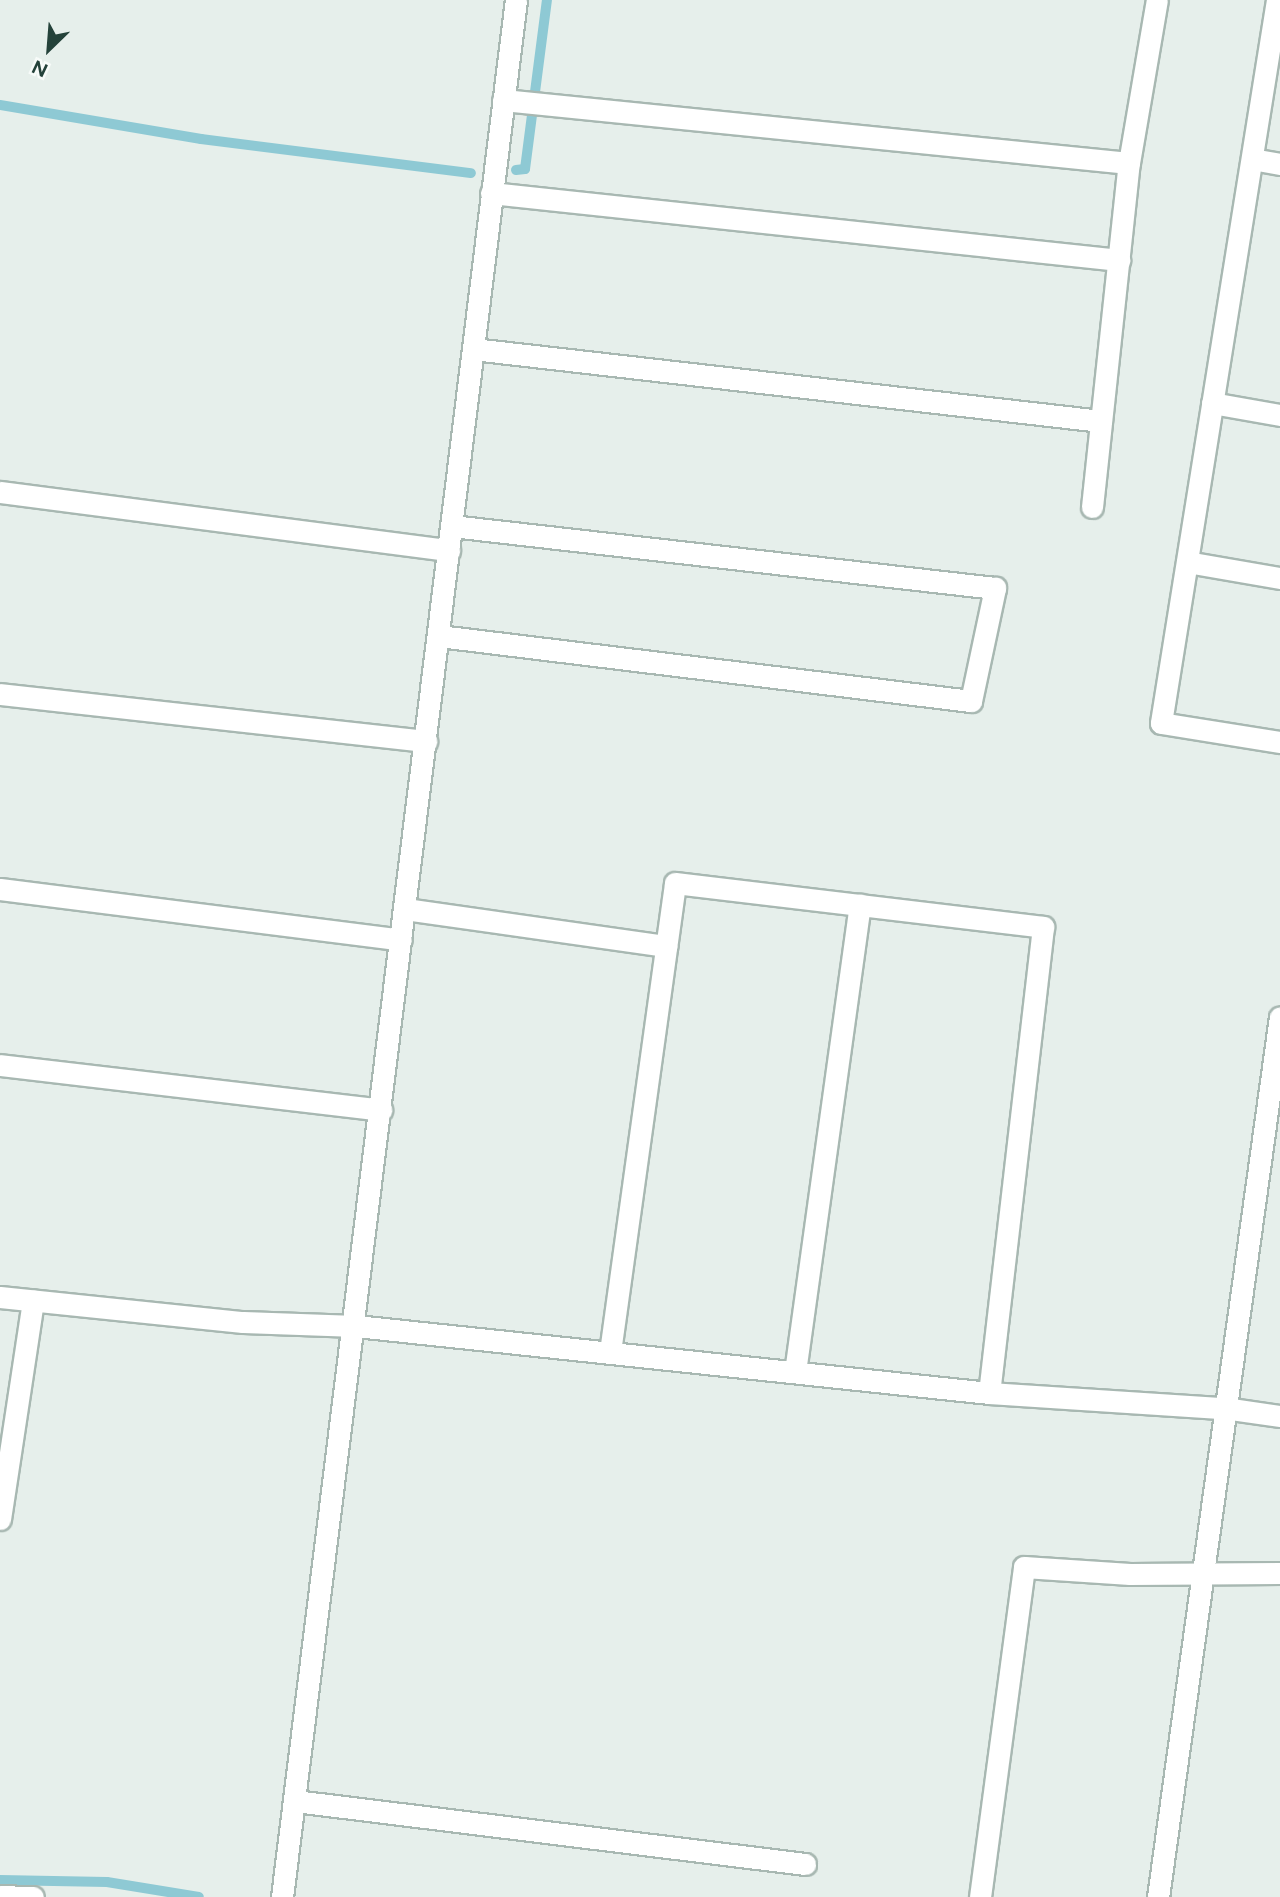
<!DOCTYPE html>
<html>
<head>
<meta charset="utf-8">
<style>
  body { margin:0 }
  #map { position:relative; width:1280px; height:1897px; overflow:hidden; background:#e6efeb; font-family:Figtree,sans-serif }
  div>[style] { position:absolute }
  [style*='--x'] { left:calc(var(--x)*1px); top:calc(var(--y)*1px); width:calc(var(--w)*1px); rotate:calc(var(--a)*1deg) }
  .stream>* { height:10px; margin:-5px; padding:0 5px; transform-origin:5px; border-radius:5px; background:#8ec9d4 }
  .roads { filter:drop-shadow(2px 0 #a8b8b2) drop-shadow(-2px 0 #a8b8b2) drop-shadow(0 2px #a8b8b2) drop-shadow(0 -2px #a8b8b2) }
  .minor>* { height:21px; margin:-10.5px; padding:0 10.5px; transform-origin:10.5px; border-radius:10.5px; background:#fff }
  span { translate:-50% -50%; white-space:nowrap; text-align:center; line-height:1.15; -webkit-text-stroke:7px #f7fbf9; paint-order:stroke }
  .north { position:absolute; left:14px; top:14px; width:70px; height:70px; -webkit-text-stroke:5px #f7fbf9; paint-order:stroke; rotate:205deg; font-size:19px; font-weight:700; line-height:28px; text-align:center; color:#24423a }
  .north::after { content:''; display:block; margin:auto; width:24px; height:32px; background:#24423a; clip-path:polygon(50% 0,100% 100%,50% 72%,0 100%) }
</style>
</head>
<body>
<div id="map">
  <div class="stream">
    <div style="--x:0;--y:105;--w:204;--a:9.6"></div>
    <div style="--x:201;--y:139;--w:272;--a:7.2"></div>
    <div style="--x:516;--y:170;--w:9;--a:-6"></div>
    <div style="--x:525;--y:169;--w:170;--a:-82.6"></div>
    <div style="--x:0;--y:1880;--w:107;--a:1.1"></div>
    <div style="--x:107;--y:1882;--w:93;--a:9.3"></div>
  </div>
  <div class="roads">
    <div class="minor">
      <div style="--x:1277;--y:0;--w:732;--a:99.12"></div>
      <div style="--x:1161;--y:723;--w:121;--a:9.1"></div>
      <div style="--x:503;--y:100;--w:629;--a:5.75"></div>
      <div style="--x:1252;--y:159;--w:28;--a:10"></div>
      <div style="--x:491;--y:193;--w:632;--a:6.09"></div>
      <div style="--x:473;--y:349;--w:632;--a:6.54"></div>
      <div style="--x:1212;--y:403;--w:69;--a:10"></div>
      <div style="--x:0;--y:492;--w:453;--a:7.4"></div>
      <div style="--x:1092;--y:507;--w:346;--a:-83.9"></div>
      <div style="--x:1129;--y:163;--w:165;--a:-80.3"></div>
      <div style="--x:1187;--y:562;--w:94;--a:9.8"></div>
      <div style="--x:439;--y:636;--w:536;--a:6.97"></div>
      <div style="--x:971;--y:701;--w:116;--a:-78"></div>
      <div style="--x:995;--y:588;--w:547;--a:-173.49"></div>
      <div style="--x:0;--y:694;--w:429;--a:6.3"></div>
      <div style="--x:0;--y:889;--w:404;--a:7.2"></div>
      <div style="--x:405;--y:909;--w:264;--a:8.1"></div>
      <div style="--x:0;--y:1065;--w:384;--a:6.7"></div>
      <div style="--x:0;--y:1297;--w:244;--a:5.9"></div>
      <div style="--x:243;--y:1322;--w:113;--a:2"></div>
      <div style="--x:356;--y:1326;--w:637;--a:6.04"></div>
      <div style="--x:989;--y:1393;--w:235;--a:3.7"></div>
      <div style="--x:1224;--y:1408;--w:57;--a:8.1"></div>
      <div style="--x:610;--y:1352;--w:473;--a:-82.1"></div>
      <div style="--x:675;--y:883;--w:371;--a:6.8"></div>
      <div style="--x:1043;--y:927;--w:469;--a:96.6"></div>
      <div style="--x:795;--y:1372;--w:472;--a:-82.1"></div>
      <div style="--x:0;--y:1519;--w:221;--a:-81.4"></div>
      <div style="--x:295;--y:1801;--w:514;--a:7.04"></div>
      <div style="--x:0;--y:1896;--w:33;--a:2"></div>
      <div style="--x:282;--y:1897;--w:1911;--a:-82.97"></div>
      <div style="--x:980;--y:1897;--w:333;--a:-82.4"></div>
      <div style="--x:1024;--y:1567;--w:106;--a:3.8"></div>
      <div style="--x:1130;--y:1574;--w:150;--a:-0.4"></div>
      <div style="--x:1158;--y:1897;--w:888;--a:-82.11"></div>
    </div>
  </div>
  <div class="north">N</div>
</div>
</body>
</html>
